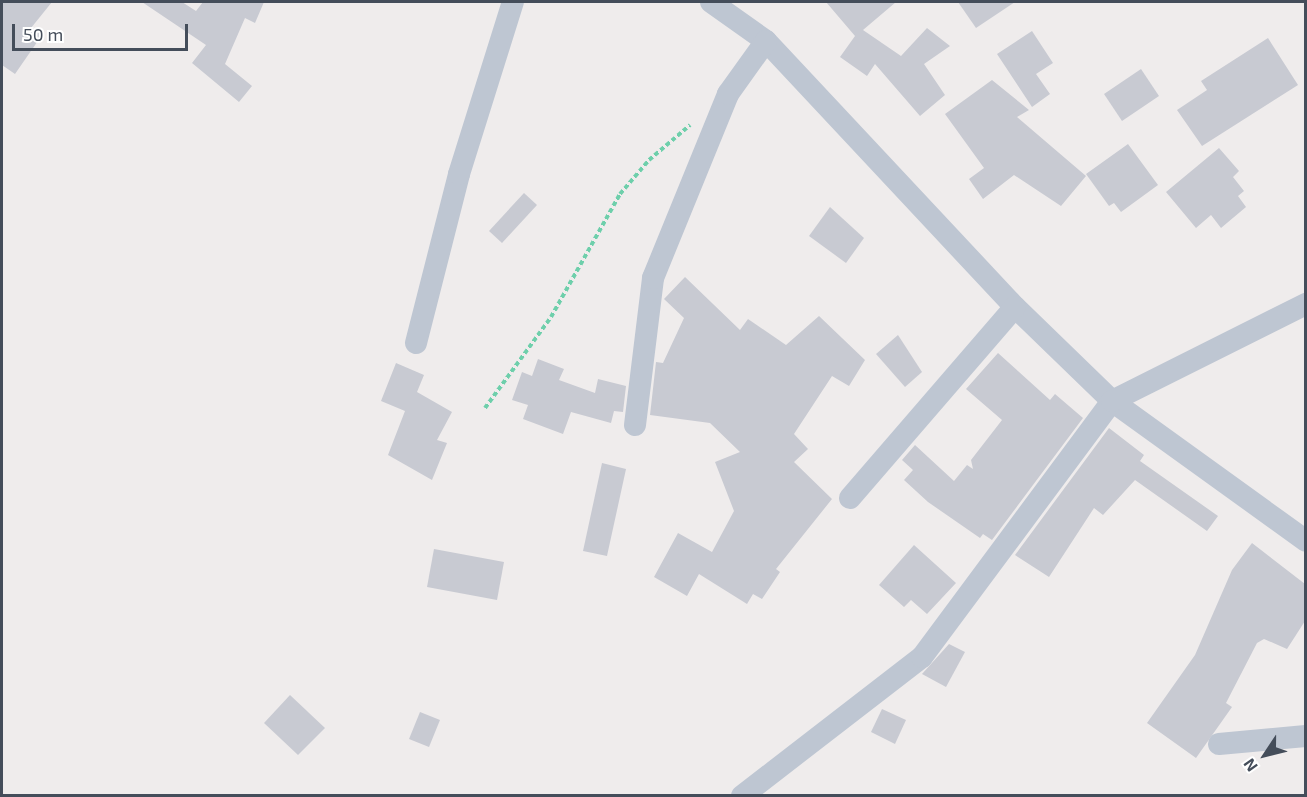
<!DOCTYPE html>
<html>
<head>
<meta charset="utf-8">
<style>
  body { margin:0 }
  #map { position:relative; width:1307px; height:797px; overflow:hidden; background:#efecec; font-family:"Exo 2",sans-serif }
  div>[style] { position:absolute }
  [style*='--x'] { left:calc(var(--x)*1px); top:calc(var(--y)*1px); width:calc(var(--w)*1px); rotate:calc(var(--a)*1deg) }
  .building>* { inset:0; background:#c8cad2 }
  .path>* { height:4px; margin-top:-2px; transform-origin:0; background:repeating-linear-gradient(90deg,#6ecfab 0 4.5px,transparent 0 7.5px) }
  .minor>* { height:22px; margin:-11px; padding:0 11px; transform-origin:11px; border-radius:11px; background:#bec6d2 }
  span { translate:-50% -50%; white-space:nowrap; text-align:center; line-height:1.15; -webkit-text-stroke:6px #fff; paint-order:stroke }
  .frame { position:absolute; inset:0; border:3px solid #444d5a; pointer-events:none }
  .north { position:absolute; left:1235px; top:725px; width:60px; height:60px; -webkit-text-stroke:4px #fff; paint-order:stroke; rotate:235deg; font-size:16px; font-weight:700; line-height:24px; text-align:center; color:#444d5a }
  .north::after { content:''; display:block; margin:auto; width:21px; height:27px; background:#444d5a; clip-path:polygon(50% 0,100% 100%,50% 72%,0 100%) }
  .scale { position:absolute; left:12px; top:24px; width:176px; height:27px; box-sizing:border-box; border:3px solid #444d5a; border-top:0; padding-left:8px; font-size:18px; line-height:21px; white-space:nowrap; color:#444d5a; -webkit-text-stroke:4px #fff; paint-order:stroke }
</style>
</head>
<body>
<div id="map">
  <div class="building">
    <div style="clip-path:polygon(2px 2px,52px 2px,31px 28px,42px 35px,15px 74px,2px 65px)"></div>
    <div style="clip-path:polygon(142px 2px,182px 2px,196px 11px,203px 2px,264px 2px,255px 23px,245px 18px,225px 64px,252px 86px,239px 102px,192px 63px,206px 45px)"></div>
    <div style="clip-path:polygon(826px 2px,896px 2px,863px 30px,901px 56px,927px 28px,950px 46px,924px 64px,945px 95px,920px 116px,875px 64px,867px 76px,840px 57px,855px 36px)"></div>
    <div style="clip-path:polygon(958px 2px,1015px 2px,976px 28px)"></div>
    <div style="clip-path:polygon(1032px 31px,1053px 63px,1036px 74px,1050px 94px,1032px 107px,997px 54px)"></div>
    <div style="clip-path:polygon(1268px 38px,1298px 85px,1202px 146px,1177px 110px,1207px 90px,1201px 81px)"></div>
    <div style="clip-path:polygon(1141px 69px,1159px 96px,1122px 121px,1104px 94px)"></div>
    <div style="clip-path:polygon(992px 80px,1029px 110px,1017px 117px,1086px 176px,1061px 206px,1014px 175px,983px 199px,969px 179px,984px 168px,945px 114px)"></div>
    <div style="clip-path:polygon(1128px 144px,1158px 185px,1121px 212px,1114px 203px,1109px 206px,1086px 174px)"></div>
    <div style="clip-path:polygon(1219px 148px,1239px 171px,1233px 177px,1244px 191px,1238px 196px,1246px 207px,1221px 228px,1211px 215px,1196px 228px,1166px 192px)"></div>
    <div style="clip-path:polygon(524px 193px,537px 205px,502px 243px,489px 231px)"></div>
    <div style="clip-path:polygon(830px 207px,864px 238px,846px 263px,809px 236px)"></div>
    <div style="clip-path:polygon(685px 277px,740px 330px,748px 319px,786px 345px,819px 316px,865px 360px,849px 386px,832px 376px,794px 434px,808px 449px,794px 462px,832px 499px,776px 569px,780px 572px,762px 599px,753px 594px,747px 604px,699px 574px,687px 596px,654px 577px,678px 533px,712px 552px,734px 511px,715px 462px,740px 452px,710px 423px,650px 415px,656px 362px,663px 363px,684px 318px,664px 299px)"></div>
    <div style="clip-path:polygon(898px 335px,922px 372px,905px 387px,876px 354px)"></div>
    <div style="clip-path:polygon(998px 353px,1050px 400px,1055px 394px,1083px 418px,992px 540px,983px 534px,980px 538px,928px 502px,904px 480px,913px 470px,902px 460px,915px 445px,954px 481px,967px 465px,973px 469px,971px 460px,1002px 420px,966px 389px)"></div>
    <div style="clip-path:polygon(538px 359px,564px 369px,559px 380px,595px 393px,598px 379px,626px 386px,623px 412px,614px 411px,611px 423px,571px 412px,563px 434px,523px 419px,528px 405px,512px 400px,522px 372px,532px 376px)"></div>
    <div style="clip-path:polygon(396px 363px,424px 375px,417px 392px,452px 412px,437px 440px,447px 443px,432px 480px,388px 455px,405px 411px,381px 401px)"></div>
    <div style="clip-path:polygon(1109px 428px,1144px 455px,1140px 461px,1218px 516px,1207px 531px,1135px 480px,1103px 515px,1094px 508px,1049px 577px,1015px 555px)"></div>
    <div style="clip-path:polygon(602px 463px,626px 469px,607px 556px,583px 551px)"></div>
    <div style="clip-path:polygon(1252px 543px,1305px 584px,1305px 621px,1287px 649px,1264px 639px,1257px 643px,1226px 703px,1232px 707px,1196px 758px,1147px 723px,1195px 655px,1232px 570px)"></div>
    <div style="clip-path:polygon(914px 545px,956px 583px,927px 614px,911px 600px,904px 607px,879px 585px)"></div>
    <div style="clip-path:polygon(434px 549px,504px 562px,497px 600px,427px 587px)"></div>
    <div style="clip-path:polygon(949px 644px,965px 652px,946px 687px,922px 674px)"></div>
    <div style="clip-path:polygon(290px 695px,325px 728px,298px 755px,264px 723px)"></div>
    <div style="clip-path:polygon(882px 709px,906px 720px,895px 744px,871px 732px)"></div>
    <div style="clip-path:polygon(420px 712px,440px 720px,429px 747px,409px 739px)"></div>
  </div>
  <div class="path">
    <div style="--x:485;--y:408;--w:112;--a:-54"></div>
    <div style="--x:551;--y:317;--w:141;--a:-60.7"></div>
    <div style="--x:620;--y:194;--w:45;--a:-49.5"></div>
    <div style="--x:649;--y:160;--w:54;--a:-40.5"></div>
  </div>
  <div class="minor">
    <div style="--x:711;--y:2;--w:67;--a:35.3"></div>
    <div style="--x:766;--y:41;--w:364;--a:46.9"></div>
    <div style="--x:1015;--y:307;--w:135;--a:44.1"></div>
    <div style="--x:1112;--y:401;--w:239;--a:35.8"></div>
    <div style="--x:416;--y:343;--w:174;--a:-75.7"></div>
    <div style="--x:459;--y:174;--w:180;--a:-72.6"></div>
    <div style="--x:635;--y:425;--w:148;--a:-83"></div>
    <div style="--x:653;--y:278;--w:199;--a:-67.8"></div>
    <div style="--x:728;--y:94;--w:65;--a:-54.4"></div>
    <div style="--x:850;--y:498;--w:252;--a:-49.2"></div>
    <div style="--x:1219;--y:744;--w:87;--a:-5.3"></div>
    <div style="--x:742;--y:796;--w:227;--a:-37.7"></div>
    <div style="--x:922;--y:657;--w:319;--a:-53.4"></div>
    <div style="--x:1112;--y:401;--w:217;--a:-26.6"></div>
  </div>
  <div class="frame"></div>
  <div class="north">N</div>
  <div class="scale">50 m</div>
</div>
</body>
</html>
